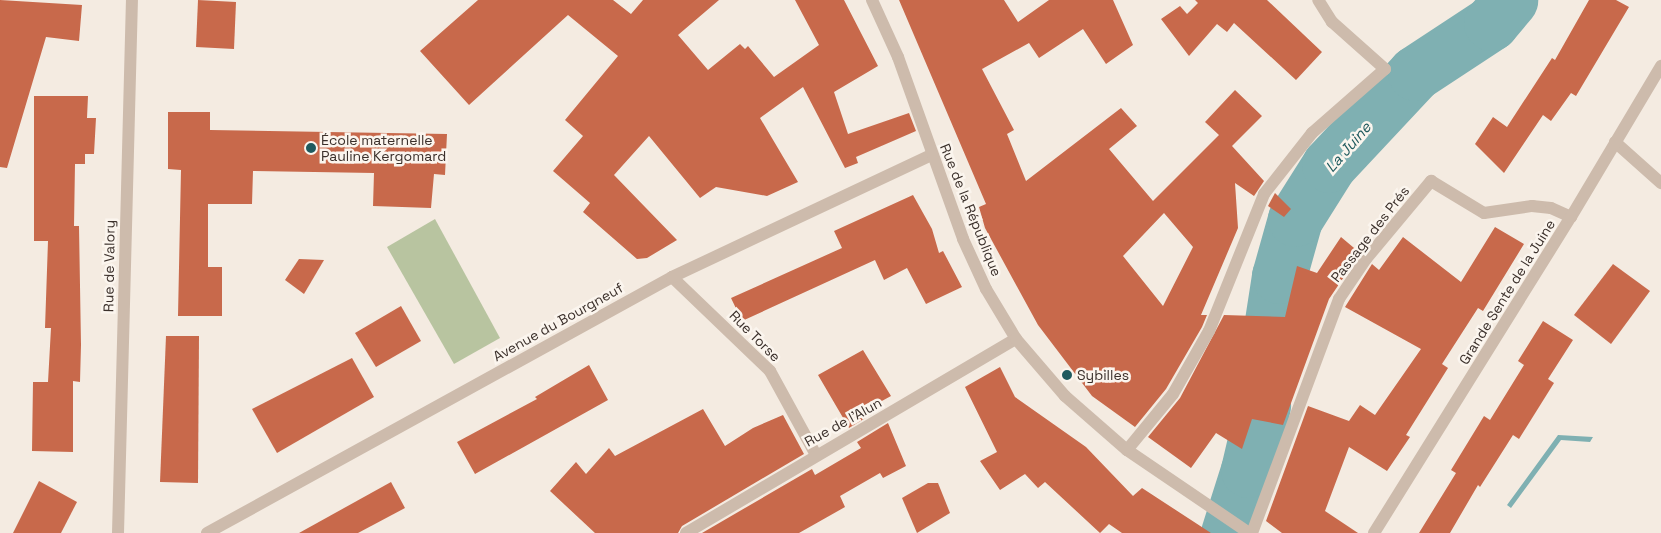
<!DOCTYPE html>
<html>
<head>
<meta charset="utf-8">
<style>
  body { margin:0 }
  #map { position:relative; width:1661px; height:533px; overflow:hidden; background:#f4ebe1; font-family:"Space Grotesk",sans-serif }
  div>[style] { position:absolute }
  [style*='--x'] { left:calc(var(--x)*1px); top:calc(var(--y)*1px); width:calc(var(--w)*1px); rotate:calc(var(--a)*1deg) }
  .green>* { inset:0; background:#b8c4a0 }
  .water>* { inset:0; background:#7fb0b2 }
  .river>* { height:55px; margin:-27.5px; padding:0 27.5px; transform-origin:27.5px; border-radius:27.5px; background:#7fb0b2 }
  .building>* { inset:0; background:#c8694b }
  .service>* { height:12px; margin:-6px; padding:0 6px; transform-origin:6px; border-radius:6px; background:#cdbbac }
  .minor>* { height:12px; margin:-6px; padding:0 6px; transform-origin:6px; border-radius:6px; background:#cdbbac }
  .tertiary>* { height:12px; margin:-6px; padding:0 6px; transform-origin:6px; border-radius:6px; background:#cdbbac }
  .dots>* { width:14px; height:14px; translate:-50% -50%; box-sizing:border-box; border:2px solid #fbf5ee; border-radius:50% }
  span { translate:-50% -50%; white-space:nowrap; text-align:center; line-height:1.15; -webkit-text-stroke:5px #fbf5ee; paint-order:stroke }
  .poi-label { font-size:14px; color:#3b302b }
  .left { translate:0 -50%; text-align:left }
  .street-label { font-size:14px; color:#3b302b }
  .water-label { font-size:15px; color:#1f5a5e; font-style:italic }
</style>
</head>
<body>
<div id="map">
  <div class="green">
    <div style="clip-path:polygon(435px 219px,500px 338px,454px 364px,387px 247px)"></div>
  </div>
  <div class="water">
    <div style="clip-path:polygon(1558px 435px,1593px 437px,1590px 442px,1561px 440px,1511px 508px,1507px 505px)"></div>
  </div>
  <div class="river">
    <div style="--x:1268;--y:347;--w:72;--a:-81.2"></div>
    <div style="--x:1279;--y:276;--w:59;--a:-74.3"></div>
    <div style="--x:1295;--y:219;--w:64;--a:-57.8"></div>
    <div style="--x:1329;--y:165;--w:126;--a:-46.9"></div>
    <div style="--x:1415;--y:73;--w:91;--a:-33.3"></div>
    <div style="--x:1491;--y:23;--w:30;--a:-50"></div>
    <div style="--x:1228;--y:533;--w:66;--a:-72.4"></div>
    <div style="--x:1248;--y:470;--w:66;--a:-76.8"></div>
  </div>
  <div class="building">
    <div style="clip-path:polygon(0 0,82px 5px,79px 41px,46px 37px,7px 168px,0 167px)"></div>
    <div style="clip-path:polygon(198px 0,236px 2px,234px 49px,196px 47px)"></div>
    <div style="clip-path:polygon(478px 0,613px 0,631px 14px,643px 0,719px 0,678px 35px,708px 70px,740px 44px,745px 49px,748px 46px,774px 77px,819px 45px,795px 0,844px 0,878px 66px,834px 92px,848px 134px,909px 113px,916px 131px,856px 157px,858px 163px,845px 168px,803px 87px,760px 118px,798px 182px,767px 196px,716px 187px,700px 198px,649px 136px,614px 175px,677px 240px,647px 258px,637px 259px,583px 212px,590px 203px,553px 171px,583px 136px,565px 120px,618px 56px,568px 15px,469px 105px,420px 51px)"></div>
    <div style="clip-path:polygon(evenodd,899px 0,1004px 0,1018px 22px,1049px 0,1113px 0,1133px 45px,1106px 64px,1083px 29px,1039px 58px,1029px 43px,982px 69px,1014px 130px,1007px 134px,1026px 181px,1121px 108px,1137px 126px,1109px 149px,1153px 201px,1219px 135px,1205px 122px,1235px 90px,1262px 116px,1232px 146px,1264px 181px,1254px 196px,1235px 183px,1238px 228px,1201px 315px,1207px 315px,1202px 327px,1166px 389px,1135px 427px,1092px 396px,1038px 325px,985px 228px,979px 207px,986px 204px,899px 0,1164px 213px,1193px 247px,1163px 306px,1123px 256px,1164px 213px)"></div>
    <div style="clip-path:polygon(1195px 0,1267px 0,1322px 52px,1296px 80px,1234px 23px,1227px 32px,1217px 24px,1189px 56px,1161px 19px,1180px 6px,1187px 14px,1198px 3px)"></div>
    <div style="clip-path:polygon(1589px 0,1616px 0,1629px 7px,1576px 96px,1571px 93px,1551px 121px,1543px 115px,1504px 173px,1475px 144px,1493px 117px,1507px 127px,1552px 58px,1555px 60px)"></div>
    <div style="clip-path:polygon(34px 96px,88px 96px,87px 118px,96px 118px,94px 154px,85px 154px,85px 164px,75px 164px,74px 226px,79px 226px,81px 345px,80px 382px,73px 381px,73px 452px,32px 451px,33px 382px,48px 382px,51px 328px,45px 328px,48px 241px,34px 241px)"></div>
    <div style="clip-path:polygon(168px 112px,210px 112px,210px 130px,447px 134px,445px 175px,434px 174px,431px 208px,373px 206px,374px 173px,253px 171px,252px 204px,208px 204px,208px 267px,222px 267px,222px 316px,178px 316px,181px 170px,168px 169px)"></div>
    <div style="clip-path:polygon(1275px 193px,1291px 209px,1284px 217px,1268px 206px)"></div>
    <div style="clip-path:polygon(913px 195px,932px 229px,939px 253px,943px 251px,962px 287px,926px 304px,907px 268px,884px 280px,875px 260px,742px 321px,731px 298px,842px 248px,834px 231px)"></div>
    <div style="clip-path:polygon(1495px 227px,1524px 244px,1483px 311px,1478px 308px,1442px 364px,1448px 368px,1406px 435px,1410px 437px,1387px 471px,1349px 447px,1325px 511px,1358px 533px,1282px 533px,1266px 521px,1308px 406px,1349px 421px,1360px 405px,1375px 415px,1421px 349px,1345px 307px,1372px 264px,1379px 270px,1403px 237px,1461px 282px)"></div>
    <div style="clip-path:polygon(1341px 237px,1360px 253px,1329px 299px,1283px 425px,1252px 419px,1242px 449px,1216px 433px,1191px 468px,1148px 437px,1180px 398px,1224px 315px,1285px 317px,1297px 266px,1317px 273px)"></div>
    <div style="clip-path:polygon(299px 259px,324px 260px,304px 294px,285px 280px)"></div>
    <div style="clip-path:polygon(1613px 264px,1650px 291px,1611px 344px,1574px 315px)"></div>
    <div style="clip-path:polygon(401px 306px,421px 341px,376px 367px,355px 333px)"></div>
    <div style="clip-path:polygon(1543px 321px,1573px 340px,1548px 379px,1554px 383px,1519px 439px,1513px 435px,1480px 487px,1478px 485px,1450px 533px,1419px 533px,1456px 473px,1451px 470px,1484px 416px,1490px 420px,1524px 365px,1518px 361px)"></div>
    <div style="clip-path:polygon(166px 336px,199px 336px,198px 483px,160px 482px)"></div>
    <div style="clip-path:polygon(863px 350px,891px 396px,880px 402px,882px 408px,849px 428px,818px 375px)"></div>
    <div style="clip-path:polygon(352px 358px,374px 397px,277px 453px,252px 409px)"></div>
    <div style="clip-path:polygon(589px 365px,608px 400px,475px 474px,457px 442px,537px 399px,535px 397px)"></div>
    <div style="clip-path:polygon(1000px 367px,1015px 397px,1086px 447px,1133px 496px,1142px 488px,1211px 533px,1122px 533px,1109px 524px,1100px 533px,1045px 482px,1038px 488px,1025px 474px,1000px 490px,980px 461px,997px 452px,965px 387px)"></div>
    <div style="clip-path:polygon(703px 409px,725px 446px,753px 428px,783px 415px,804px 454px,682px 526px,678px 533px,595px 533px,550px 491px,576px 462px,586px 474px,609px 448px,615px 456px)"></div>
    <div style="clip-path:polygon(888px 423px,906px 466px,883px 478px,880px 473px,840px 496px,845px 507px,799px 533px,702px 533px,812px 469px,815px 475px,861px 448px,857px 442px)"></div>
    <div style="clip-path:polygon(39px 481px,77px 502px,61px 533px,13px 533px)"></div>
    <div style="clip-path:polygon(391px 482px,405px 508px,358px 533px,299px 533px)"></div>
    <div style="clip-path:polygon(928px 483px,938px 483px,950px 513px,917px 533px,902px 498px)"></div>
  </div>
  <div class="service">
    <div style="--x:1615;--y:142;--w:62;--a:41.7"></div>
    <div style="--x:672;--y:277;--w:136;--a:43.8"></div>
    <div style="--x:770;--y:371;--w:96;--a:61.3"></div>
  </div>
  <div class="minor">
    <div style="--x:1127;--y:450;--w:72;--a:-50.6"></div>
    <div style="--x:1173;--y:394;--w:73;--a:-60.3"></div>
    <div style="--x:1209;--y:331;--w:148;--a:-68.1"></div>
    <div style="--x:1264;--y:194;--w:78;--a:-51.8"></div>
    <div style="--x:1312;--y:133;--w:97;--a:-41.2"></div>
    <div style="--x:1385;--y:69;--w:71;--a:-138.4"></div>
    <div style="--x:1332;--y:22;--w:26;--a:-122"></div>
    <div style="--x:118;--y:533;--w:533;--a:-88.5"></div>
    <div style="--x:207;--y:533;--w:531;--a:-28.83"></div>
    <div style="--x:672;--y:277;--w:286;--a:-25.2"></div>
    <div style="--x:686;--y:533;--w:383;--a:-30.5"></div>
    <div style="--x:1252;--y:533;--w:250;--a:-69.6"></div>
    <div style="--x:1339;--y:299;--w:48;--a:-56"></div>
    <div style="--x:1366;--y:259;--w:102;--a:-50.2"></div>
    <div style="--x:1431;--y:181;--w:62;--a:31.1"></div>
    <div style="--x:1484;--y:213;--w:49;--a:-8.3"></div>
    <div style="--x:1532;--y:206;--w:19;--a:6"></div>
    <div style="--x:1551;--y:208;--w:22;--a:24"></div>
    <div style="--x:1374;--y:533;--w:372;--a:-58.1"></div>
    <div style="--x:1571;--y:217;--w:176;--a:-59.2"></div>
  </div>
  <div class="tertiary">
    <div style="--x:872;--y:0;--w:63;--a:65.5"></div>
    <div style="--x:898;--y:57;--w:193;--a:70.3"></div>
    <div style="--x:963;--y:239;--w:55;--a:65.3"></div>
    <div style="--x:986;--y:289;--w:58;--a:59"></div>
    <div style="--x:1016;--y:339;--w:75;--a:49.3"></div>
    <div style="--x:1065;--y:396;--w:82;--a:41.1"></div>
    <div style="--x:1127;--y:450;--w:148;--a:34.2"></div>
  </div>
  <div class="dots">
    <div style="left:311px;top:148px;background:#1f5a5e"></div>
    <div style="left:1067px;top:375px;background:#1f5a5e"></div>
  </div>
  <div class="poi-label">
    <span class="left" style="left:321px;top:148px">École maternelle<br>Pauline Kergomard</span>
    <span class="left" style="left:1077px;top:375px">Sybilles</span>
  </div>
  <div class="street-label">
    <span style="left:971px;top:210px;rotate:68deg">Rue de la République</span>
    <span style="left:1370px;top:234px;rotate:-52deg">Passage des Prés</span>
    <span style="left:109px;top:266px;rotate:-89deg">Rue de Valory</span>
    <span style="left:1507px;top:292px;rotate:-58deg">Grande Sente de la Juine</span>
    <span style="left:558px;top:322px;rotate:-29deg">Avenue du Bourgneuf</span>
    <span style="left:755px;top:336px;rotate:45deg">Rue Torse</span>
    <span style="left:843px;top:422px;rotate:-29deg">Rue de l'Alun</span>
  </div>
  <div class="water-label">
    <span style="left:1348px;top:147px;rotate:-49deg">La Juine</span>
  </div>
</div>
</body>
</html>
